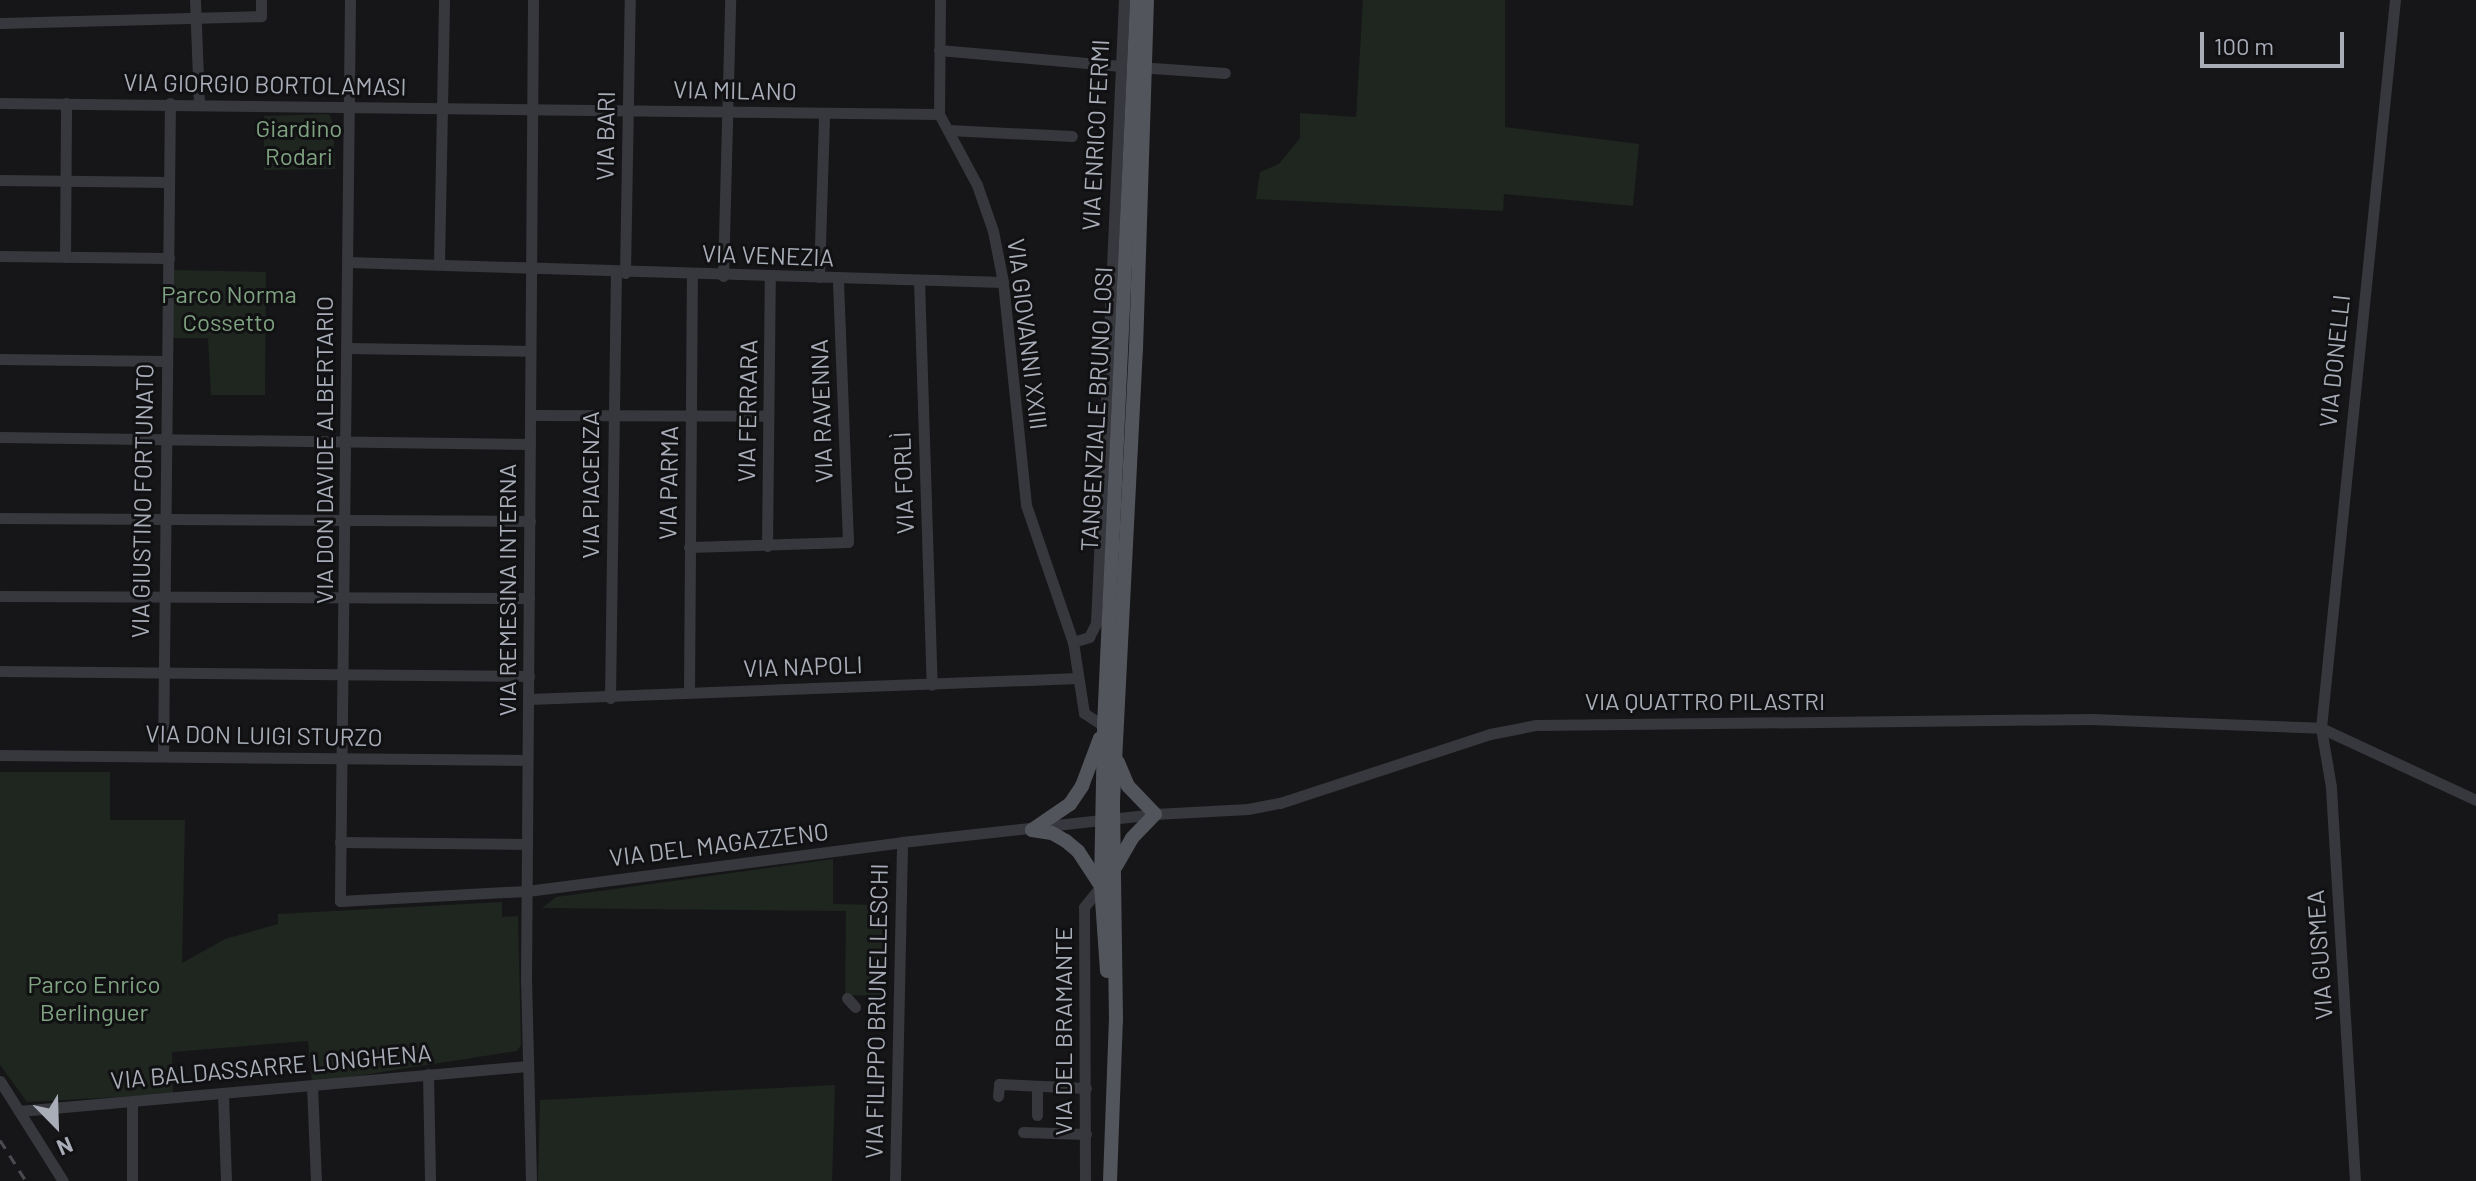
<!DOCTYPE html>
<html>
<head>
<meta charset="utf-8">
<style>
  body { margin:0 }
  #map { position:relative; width:2476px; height:1181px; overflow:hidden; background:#161618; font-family:Barlow,sans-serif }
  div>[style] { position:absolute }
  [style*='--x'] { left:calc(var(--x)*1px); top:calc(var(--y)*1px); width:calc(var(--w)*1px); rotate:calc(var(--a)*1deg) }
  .green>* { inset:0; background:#1e261f }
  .minor>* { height:11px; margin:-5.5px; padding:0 5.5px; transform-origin:5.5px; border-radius:5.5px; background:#37383d }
  .major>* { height:14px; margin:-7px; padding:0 7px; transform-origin:7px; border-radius:7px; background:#53555c }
  .rail>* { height:3px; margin-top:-1.5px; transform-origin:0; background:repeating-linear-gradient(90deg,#4a4c52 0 10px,transparent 0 18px) }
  span { translate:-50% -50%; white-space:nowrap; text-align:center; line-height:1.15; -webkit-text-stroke:6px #111113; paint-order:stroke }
  .street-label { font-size:24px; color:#a8adb8 }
  .park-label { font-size:24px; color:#7fa381 }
  .north { position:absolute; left:16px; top:1085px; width:80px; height:80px; -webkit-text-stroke:6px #111113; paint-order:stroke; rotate:157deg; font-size:22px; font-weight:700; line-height:32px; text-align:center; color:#a8adb8 }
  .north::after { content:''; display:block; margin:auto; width:28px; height:36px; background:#a8adb8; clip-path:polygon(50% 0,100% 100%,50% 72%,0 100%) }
  .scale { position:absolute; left:2200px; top:32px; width:144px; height:36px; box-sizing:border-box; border:4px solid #a8adb8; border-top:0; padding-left:10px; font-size:24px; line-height:28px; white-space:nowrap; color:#a8adb8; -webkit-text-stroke:6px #111113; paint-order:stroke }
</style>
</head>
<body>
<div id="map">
  <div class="green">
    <div style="clip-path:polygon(1363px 0,1505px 0,1505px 127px,1639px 144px,1633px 206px,1504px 194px,1503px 211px,1256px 199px,1260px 172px,1279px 164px,1300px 138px,1300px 113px,1356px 117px)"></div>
    <div style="clip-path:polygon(329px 114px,333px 123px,335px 169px,264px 170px,264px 116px)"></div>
    <div style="clip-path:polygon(173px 270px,266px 272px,265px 395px,211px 395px,208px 338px,171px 338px)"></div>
    <div style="clip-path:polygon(0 772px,110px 772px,110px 820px,185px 820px,182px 963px,225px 939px,278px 924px,278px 914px,502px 902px,502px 917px,518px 916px,521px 1045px,517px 1051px,312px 1083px,308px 1041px,172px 1052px,173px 1094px,27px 1102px,0 1065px)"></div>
    <div style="clip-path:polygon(833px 859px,833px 904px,885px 905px,882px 996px,845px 995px,846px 911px,542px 908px,556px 897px)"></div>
    <div style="clip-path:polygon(835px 1085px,832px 1181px,538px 1181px,540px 1100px)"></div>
  </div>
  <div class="minor">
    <div style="--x:195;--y:0;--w:103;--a:87.8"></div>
    <div style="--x:350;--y:0;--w:901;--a:90.64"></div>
    <div style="--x:340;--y:901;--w:187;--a:-3.1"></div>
    <div style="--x:527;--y:891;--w:378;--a:-7.4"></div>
    <div style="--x:902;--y:842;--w:255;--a:-6.3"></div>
    <div style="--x:1155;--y:814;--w:93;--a:-3.1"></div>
    <div style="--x:1248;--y:809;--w:33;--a:-11"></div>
    <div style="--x:1280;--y:803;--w:221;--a:-18.2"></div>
    <div style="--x:1490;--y:734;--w:47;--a:-11.1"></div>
    <div style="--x:1536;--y:725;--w:555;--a:-0.62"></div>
    <div style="--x:2091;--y:719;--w:230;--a:2.2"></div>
    <div style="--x:2321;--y:728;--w:171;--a:24.9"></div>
    <div style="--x:940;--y:0;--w:114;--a:90.5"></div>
    <div style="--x:939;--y:114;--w:81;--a:61.8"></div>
    <div style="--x:977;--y:185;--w:49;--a:70.8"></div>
    <div style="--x:993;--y:231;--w:52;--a:78.9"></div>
    <div style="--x:1003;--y:282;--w:224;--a:84.1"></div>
    <div style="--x:1026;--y:505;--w:145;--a:71.1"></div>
    <div style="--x:1073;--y:642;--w:72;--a:81.2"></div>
    <div style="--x:1084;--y:713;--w:24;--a:33"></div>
    <div style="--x:0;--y:23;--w:261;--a:-1.5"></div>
    <div style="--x:261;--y:16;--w:16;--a:-90"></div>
    <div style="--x:939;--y:50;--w:183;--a:5"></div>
    <div style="--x:1138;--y:67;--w:87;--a:3.9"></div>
    <div style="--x:0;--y:103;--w:939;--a:0.67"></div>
    <div style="--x:948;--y:130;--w:124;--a:2.8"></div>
    <div style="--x:0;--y:180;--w:169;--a:0.7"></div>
    <div style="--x:0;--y:256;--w:169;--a:0.7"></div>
    <div style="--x:65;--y:257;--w:154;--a:-89.6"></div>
    <div style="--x:348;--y:262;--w:655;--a:1.75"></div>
    <div style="--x:439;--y:264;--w:264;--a:-88.9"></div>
    <div style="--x:625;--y:273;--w:273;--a:-89"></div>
    <div style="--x:723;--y:276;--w:276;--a:-88.5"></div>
    <div style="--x:819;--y:277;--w:163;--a:-88.2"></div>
    <div style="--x:919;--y:280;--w:405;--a:88.2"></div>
    <div style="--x:347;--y:348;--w:183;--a:0.9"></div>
    <div style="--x:0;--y:359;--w:166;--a:0.7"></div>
    <div style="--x:530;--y:415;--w:238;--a:0.2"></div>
    <div style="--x:0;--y:437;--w:530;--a:0.76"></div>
    <div style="--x:0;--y:518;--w:530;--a:0.32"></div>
    <div style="--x:767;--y:546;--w:269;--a:-89.4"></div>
    <div style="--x:689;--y:547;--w:159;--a:-1.8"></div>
    <div style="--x:848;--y:542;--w:263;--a:-92.2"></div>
    <div style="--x:0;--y:596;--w:529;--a:0.22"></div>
    <div style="--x:1073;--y:642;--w:17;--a:-17"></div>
    <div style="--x:1089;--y:637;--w:16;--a:-63"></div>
    <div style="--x:1096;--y:623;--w:624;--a:-87.43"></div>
    <div style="--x:0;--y:671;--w:529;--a:0.54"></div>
    <div style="--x:689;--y:692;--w:418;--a:-89.6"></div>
    <div style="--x:610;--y:698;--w:426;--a:-89.2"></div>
    <div style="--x:529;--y:699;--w:549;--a:-2.19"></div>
    <div style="--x:0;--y:755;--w:527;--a:0.54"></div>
    <div style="--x:163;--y:756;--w:653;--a:-89.39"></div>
    <div style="--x:340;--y:842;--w:187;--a:0.6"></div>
    <div style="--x:847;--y:998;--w:12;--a:48"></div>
    <div style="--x:428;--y:1074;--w:107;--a:88.9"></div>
    <div style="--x:0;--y:1081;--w:118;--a:57.8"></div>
    <div style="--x:312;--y:1086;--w:95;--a:87.6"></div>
    <div style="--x:223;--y:1095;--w:86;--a:88"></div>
    <div style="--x:998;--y:1096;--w:12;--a:-85"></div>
    <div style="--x:999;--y:1084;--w:87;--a:2.6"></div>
    <div style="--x:19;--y:1111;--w:510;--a:-5.06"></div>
    <div style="--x:1037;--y:1115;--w:29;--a:-90"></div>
    <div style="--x:1023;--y:1132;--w:63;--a:1.8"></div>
    <div style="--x:132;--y:1181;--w:80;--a:-90"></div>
    <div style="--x:531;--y:1181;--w:199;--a:-91.4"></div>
    <div style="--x:526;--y:982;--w:982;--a:-89.59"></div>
    <div style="--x:895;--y:1181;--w:339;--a:-88.8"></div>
    <div style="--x:1085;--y:1181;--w:274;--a:-90.2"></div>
    <div style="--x:1084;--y:907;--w:27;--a:-51"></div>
    <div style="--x:2355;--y:1181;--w:395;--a:-93.5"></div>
    <div style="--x:2331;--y:787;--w:60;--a:-99.6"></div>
    <div style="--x:2321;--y:728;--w:732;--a:-84.2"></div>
  </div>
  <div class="major">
    <div style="--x:1032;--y:830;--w:46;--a:-34.4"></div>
    <div style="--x:1070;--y:804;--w:22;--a:-56"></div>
    <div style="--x:1082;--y:786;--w:51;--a:-69.4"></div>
    <div style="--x:1032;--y:830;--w:20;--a:9"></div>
    <div style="--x:1052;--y:833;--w:16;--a:30"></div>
    <div style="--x:1066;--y:841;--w:16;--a:40"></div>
    <div style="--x:1078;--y:851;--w:42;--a:56.7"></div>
    <div style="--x:1116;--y:866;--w:32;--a:-60"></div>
    <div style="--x:1132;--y:838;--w:33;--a:-46"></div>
    <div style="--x:1155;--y:814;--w:39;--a:-134"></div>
    <div style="--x:1128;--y:786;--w:26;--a:-113"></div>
    <div style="--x:1107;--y:971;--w:85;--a:-94"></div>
    <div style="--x:1101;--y:886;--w:160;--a:-88.9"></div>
    <div style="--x:1104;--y:726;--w:727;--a:-87.4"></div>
    <div style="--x:1110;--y:1181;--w:161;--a:-87.9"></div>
    <div style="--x:1116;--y:1020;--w:219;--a:-90.8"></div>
    <div style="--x:1113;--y:801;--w:453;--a:-87.1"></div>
    <div style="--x:1136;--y:349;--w:349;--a:-88.2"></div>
  </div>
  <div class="rail">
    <div style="--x:0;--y:1140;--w:49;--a:57.6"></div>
  </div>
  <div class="street-label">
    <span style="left:265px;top:84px;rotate:1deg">VIA GIORGIO BORTOLAMASI</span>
    <span style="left:735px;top:90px;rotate:1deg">VIA MILANO</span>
    <span style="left:1095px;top:135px;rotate:-87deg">VIA ENRICO FERMI</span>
    <span style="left:605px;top:136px;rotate:-89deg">VIA BARI</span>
    <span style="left:768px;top:255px;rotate:2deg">VIA VENEZIA</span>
    <span style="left:1028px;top:334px;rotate:83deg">VIA GIOVANNI XXIII</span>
    <span style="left:2334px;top:361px;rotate:-84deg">VIA DONELLI</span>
    <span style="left:1096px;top:409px;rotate:-87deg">TANGENZIALE BRUNO LOSI</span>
    <span style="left:747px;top:411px;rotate:-89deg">VIA FERRARA</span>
    <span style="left:821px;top:411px;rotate:-92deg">VIA RAVENNA</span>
    <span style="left:324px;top:450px;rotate:-90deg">VIA DON DAVIDE ALBERTARIO</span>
    <span style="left:668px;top:483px;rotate:-89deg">VIA PARMA</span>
    <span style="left:903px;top:483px;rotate:-92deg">VIA FORLÌ</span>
    <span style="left:590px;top:485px;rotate:-90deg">VIA PIACENZA</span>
    <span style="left:142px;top:501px;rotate:-89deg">VIA GIUSTINO FORTUNATO</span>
    <span style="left:507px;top:590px;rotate:-90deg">VIA REMESINA INTERNA</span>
    <span style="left:803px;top:666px;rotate:-2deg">VIA NAPOLI</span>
    <span style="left:1705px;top:701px">VIA QUATTRO PILASTRI</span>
    <span style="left:264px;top:735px;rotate:1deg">VIA DON LUIGI STURZO</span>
    <span style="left:719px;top:844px;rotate:-7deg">VIA DEL MAGAZZENO</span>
    <span style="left:2319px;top:955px;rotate:-94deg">VIA GUSMEA</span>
    <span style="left:876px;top:1011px;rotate:-89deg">VIA FILIPPO BRUNELLESCHI</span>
    <span style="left:1063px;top:1031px;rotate:-90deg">VIA DEL BRAMANTE</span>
    <span style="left:271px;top:1066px;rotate:-5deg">VIA BALDASSARRE LONGHENA</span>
  </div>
  <div class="park-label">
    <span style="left:299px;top:142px">Giardino<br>Rodari</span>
    <span style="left:229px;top:308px">Parco Norma<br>Cossetto</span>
    <span style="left:94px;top:998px">Parco Enrico<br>Berlinguer</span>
  </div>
  <div class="north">N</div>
  <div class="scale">100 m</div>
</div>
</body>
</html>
